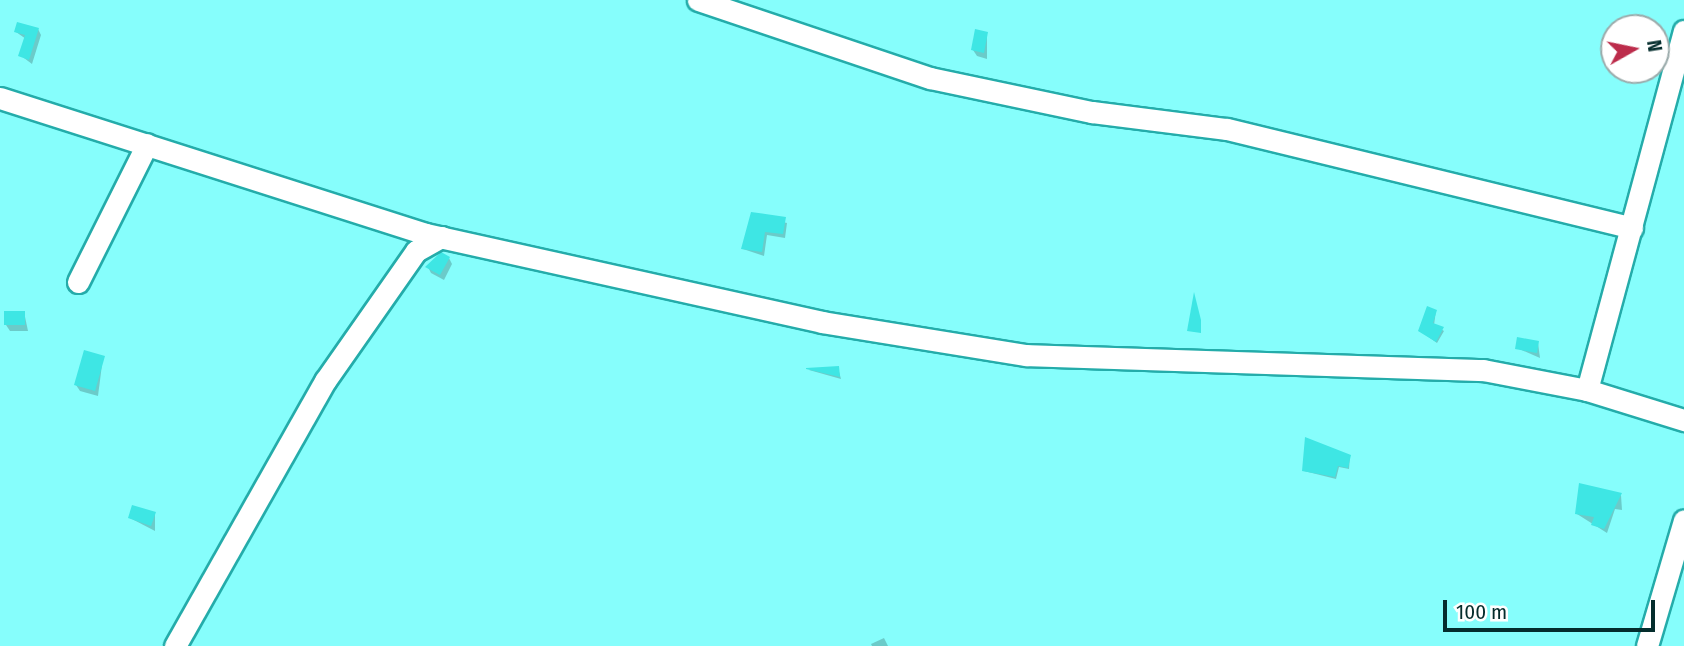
<!DOCTYPE html>
<html>
<head>
<meta charset="utf-8">
<style>
  body { margin:0 }
  #map { position:relative; width:1684px; height:646px; overflow:hidden; background:#86fefc; font-family:"Fira Sans Condensed",sans-serif }
  div>[style] { position:absolute }
  [style*='--x'] { left:calc(var(--x)*1px); top:calc(var(--y)*1px); width:calc(var(--w)*1px); rotate:calc(var(--a)*1deg) }
  .shadow>* { inset:0; background:#0003 }
  .building>* { inset:0; background:#3ee6e4 }
  .roads { filter:drop-shadow(2px 0 #24acaa) drop-shadow(-2px 0 #24acaa) drop-shadow(0 2px #24acaa) drop-shadow(0 -2px #24acaa) }
  .minor>* { height:21px; margin:-10.5px; padding:0 10.5px; transform-origin:10.5px; border-radius:10.5px; background:#fff }
  span { translate:-50% -50%; white-space:nowrap; text-align:center; line-height:1.15; -webkit-text-stroke:5px #fff; paint-order:stroke }
  .north { position:absolute; left:1600px; top:14px; width:70px; height:70px; box-sizing:border-box; background:#fff; border:2px solid #9babab; border-radius:50%; rotate:81deg; font-size:19px; font-weight:700; line-height:28px; text-align:center; color:#042d2d }
  .north::after { content:''; display:block; margin:auto; width:24px; height:32px; background:#bc2c4b; clip-path:polygon(50% 0,100% 100%,50% 72%,0 100%) }
  .scale { position:absolute; left:1443px; top:600px; width:212px; height:32px; box-sizing:border-box; border:4px solid #042d2d; border-top:0; padding-left:9px; font-size:21px; line-height:24px; white-space:nowrap; color:#042d2d; -webkit-text-stroke:5px #fff; paint-order:stroke }
</style>
</head>
<body>
<div id="map">
  <div class="shadow">
    <div style="clip-path:polygon(38px 29px,41px 35px,32px 64px,20px 55px,26px 39px,16px 32px)"></div>
    <div style="clip-path:polygon(987px 34px,987px 59px,977px 56px,973px 50px)"></div>
    <div style="clip-path:polygon(752px 214px,787px 223px,785px 238px,767px 235px,764px 256px,743px 249px)"></div>
    <div style="clip-path:polygon(449px 258px,452px 264px,444px 280px,431px 273px,428px 267px)"></div>
    <div style="clip-path:polygon(1436px 311px,1434px 325px,1444px 331px,1437px 343px,1420px 331px)"></div>
    <div style="clip-path:polygon(24px 312px,28px 331px,10px 331px,6px 325px)"></div>
    <div style="clip-path:polygon(1538px 343px,1540px 358px,1517px 348px)"></div>
    <div style="clip-path:polygon(103px 357px,98px 396px,80px 391px,76px 385px)"></div>
    <div style="clip-path:polygon(838px 368px,841px 379px,809px 370px)"></div>
    <div style="clip-path:polygon(1350px 456px,1349px 469px,1339px 467px,1336px 479px,1304px 471px)"></div>
    <div style="clip-path:polygon(1621px 495px,1622px 510px,1615px 509px,1607px 533px,1577px 514px)"></div>
    <div style="clip-path:polygon(155px 514px,155px 531px,130px 518px)"></div>
    <div style="clip-path:polygon(884px 638px,888px 646px,872px 646px,871px 644px)"></div>
  </div>
  <div class="building">
    <div style="clip-path:polygon(17px 22px,39px 28px,29px 60px,18px 56px,25px 35px,14px 32px)"></div>
    <div style="clip-path:polygon(975px 29px,988px 32px,984px 53px,971px 50px)"></div>
    <div style="clip-path:polygon(751px 212px,786px 217px,783px 234px,765px 232px,762px 252px,741px 249px)"></div>
    <div style="clip-path:polygon(441px 252px,450px 257px,440px 275px,425px 267px)"></div>
    <div style="clip-path:polygon(1194px 292px,1201px 320px,1201px 333px,1187px 331px)"></div>
    <div style="clip-path:polygon(1427px 306px,1437px 310px,1433px 323px,1444px 327px,1436px 342px,1418px 331px)"></div>
    <div style="clip-path:polygon(4px 311px,25px 311px,25px 325px,4px 325px)"></div>
    <div style="clip-path:polygon(1517px 337px,1539px 341px,1537px 353px,1515px 349px)"></div>
    <div style="clip-path:polygon(84px 350px,105px 356px,95px 391px,74px 385px)"></div>
    <div style="clip-path:polygon(839px 366px,840px 377px,806px 369px,806px 368px)"></div>
    <div style="clip-path:polygon(1305px 437px,1351px 455px,1348px 468px,1338px 466px,1335px 477px,1302px 471px)"></div>
    <div style="clip-path:polygon(1579px 483px,1622px 493px,1604px 529px,1591px 525px,1594px 517px,1575px 514px)"></div>
    <div style="clip-path:polygon(132px 505px,156px 512px,151px 526px,128px 518px)"></div>
  </div>
  <div class="roads">
    <div class="minor">
      <div style="--x:698;--y:0;--w:245;--a:18.6"></div>
      <div style="--x:930;--y:78;--w:166;--a:11.9"></div>
      <div style="--x:1092;--y:112;--w:136;--a:7.2"></div>
      <div style="--x:1227;--y:129;--w:417;--a:13.7"></div>
      <div style="--x:0;--y:98;--w:447;--a:17.7"></div>
      <div style="--x:426;--y:234;--w:406;--a:12.5"></div>
      <div style="--x:822;--y:322;--w:207;--a:9.2"></div>
      <div style="--x:1026;--y:355;--w:457;--a:1.9"></div>
      <div style="--x:1483;--y:370;--w:106;--a:10.9"></div>
      <div style="--x:1587;--y:390;--w:102;--a:17.2"></div>
      <div style="--x:78;--y:282;--w:154;--a:-63.4"></div>
      <div style="--x:1587;--y:390;--w:372;--a:-74.9"></div>
      <div style="--x:175;--y:646;--w:305;--a:-60.5"></div>
      <div style="--x:325;--y:381;--w:159;--a:-55"></div>
      <div style="--x:416;--y:251;--w:29;--a:-29"></div>
      <div style="--x:1647;--y:646;--w:131;--a:-73.6"></div>
    </div>
  </div>
  <div class="north">N</div>
  <div class="scale">100 m</div>
</div>
</body>
</html>
